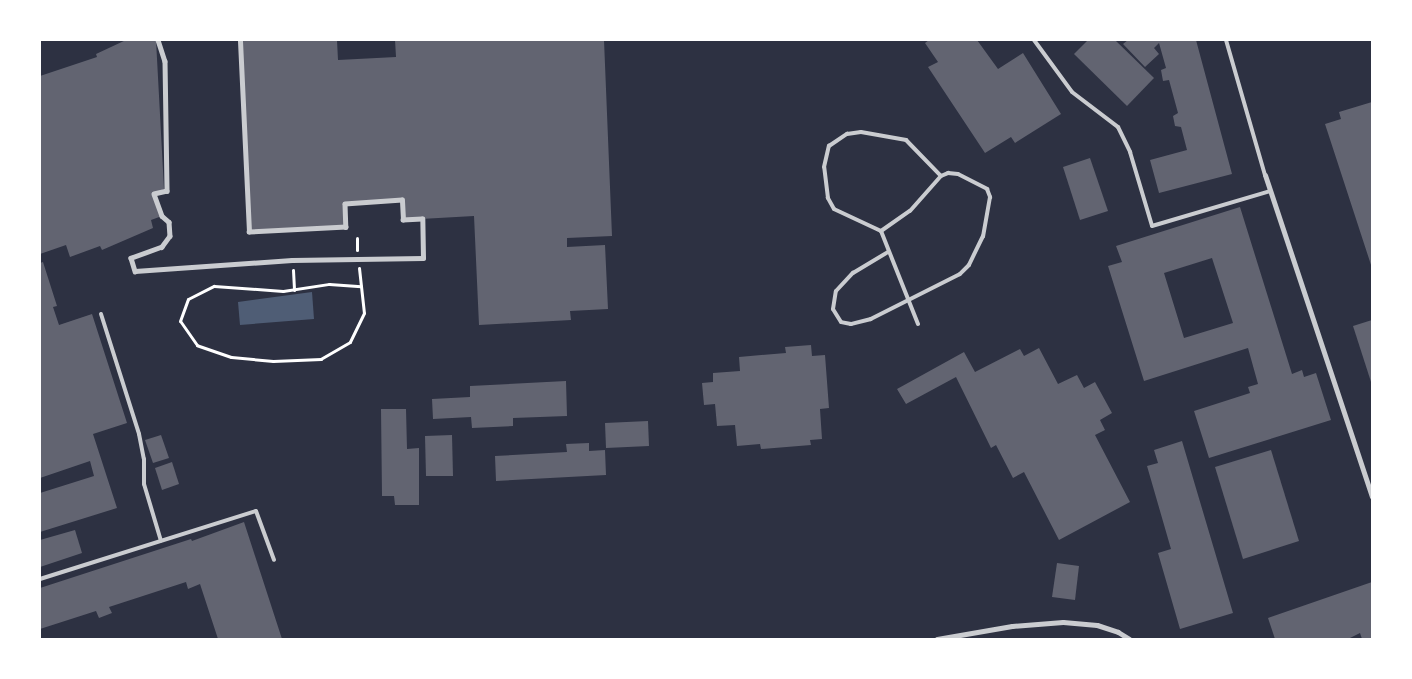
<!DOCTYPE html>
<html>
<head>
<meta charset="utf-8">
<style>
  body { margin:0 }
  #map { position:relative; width:1412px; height:679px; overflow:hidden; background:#2d3142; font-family:Bitter,serif }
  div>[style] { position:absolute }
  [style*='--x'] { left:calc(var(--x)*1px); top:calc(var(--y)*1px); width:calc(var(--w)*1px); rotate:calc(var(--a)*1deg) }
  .water>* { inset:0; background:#4f5d75 }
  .building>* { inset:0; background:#626471 }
  .path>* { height:3px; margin:-1.5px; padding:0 1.5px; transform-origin:1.5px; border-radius:1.5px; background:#fff }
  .service>* { height:4px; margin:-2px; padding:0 2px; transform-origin:2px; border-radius:2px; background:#caccd0 }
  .pedestrian>* { height:4.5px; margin:-2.25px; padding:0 2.25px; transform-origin:2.25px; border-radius:2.25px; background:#caccd0 }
  .minor>* { height:5px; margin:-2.5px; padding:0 2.5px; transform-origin:2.5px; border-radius:2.5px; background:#caccd0 }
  span { translate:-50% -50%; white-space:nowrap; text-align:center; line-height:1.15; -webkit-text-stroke:5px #fff; paint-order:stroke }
  .frame { position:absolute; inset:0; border:41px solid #fff; pointer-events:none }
</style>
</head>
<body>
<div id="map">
  <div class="water">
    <div style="clip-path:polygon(312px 292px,314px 319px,240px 325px,238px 302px)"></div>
  </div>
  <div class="building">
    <div style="clip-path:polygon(126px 40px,156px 40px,164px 189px,154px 194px,162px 216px,151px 220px,153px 228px,102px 250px,100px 246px,70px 257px,66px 245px,40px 254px,40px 76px,97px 57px,96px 54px)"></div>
    <div style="clip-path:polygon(240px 40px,337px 40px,338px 60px,396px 57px,395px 40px,604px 40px,612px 236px,567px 238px,567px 247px,605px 245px,608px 309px,570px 311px,571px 320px,479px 325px,474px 216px,403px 220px,402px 200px,345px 204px,346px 227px,249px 232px)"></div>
    <div style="clip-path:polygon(929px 40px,977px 40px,998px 69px,1023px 53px,1061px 114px,1015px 143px,1011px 137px,985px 153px,928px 67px,938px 62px,925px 43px)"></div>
    <div style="clip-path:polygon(1088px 40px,1115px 40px,1154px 78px,1127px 106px,1074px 54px)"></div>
    <div style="clip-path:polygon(1128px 40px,1196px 40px,1232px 174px,1159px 193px,1150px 160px,1187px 150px,1181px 127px,1175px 126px,1173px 116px,1178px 113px,1169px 80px,1163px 81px,1161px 70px,1166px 68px,1159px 43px,1154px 48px,1159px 54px,1145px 67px,1123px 44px)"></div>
    <div style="clip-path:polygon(1372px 102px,1372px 268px,1325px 124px,1341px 119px,1339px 112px)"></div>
    <div style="clip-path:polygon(1090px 158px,1108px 211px,1080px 220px,1063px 167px)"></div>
    <div style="clip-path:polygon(evenodd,1240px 207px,1292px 374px,1302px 370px,1304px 377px,1316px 373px,1331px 420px,1209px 458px,1194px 411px,1250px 393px,1248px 387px,1258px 384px,1248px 348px,1144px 381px,1108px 266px,1122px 262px,1116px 246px,1240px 207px,1212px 258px,1233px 323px,1184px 338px,1164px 273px,1212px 258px)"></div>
    <div style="clip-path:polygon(43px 262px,57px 306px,53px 307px,59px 325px,92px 314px,127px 423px,93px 434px,117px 508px,40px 532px,40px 493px,94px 476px,90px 461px,40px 478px,40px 263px)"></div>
    <div style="clip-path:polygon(1372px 320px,1372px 385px,1353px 326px)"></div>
    <div style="clip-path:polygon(811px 345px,812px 356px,825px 355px,829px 408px,820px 409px,822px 439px,810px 440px,811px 445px,761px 449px,760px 444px,737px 446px,735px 425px,717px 426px,715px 404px,704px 405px,702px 383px,713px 382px,713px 373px,740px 371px,739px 357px,786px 353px,785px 347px)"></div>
    <div style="clip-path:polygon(1039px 348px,1058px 384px,1077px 375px,1084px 388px,1095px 382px,1112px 413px,1100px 420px,1105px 430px,1095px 435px,1130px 502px,1059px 540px,1024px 472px,1013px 478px,996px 445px,991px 448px,956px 377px,906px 404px,897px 389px,964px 352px,975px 372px,1020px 349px,1024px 356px)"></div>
    <div style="clip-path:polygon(566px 381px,567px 416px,513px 418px,513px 426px,472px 428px,471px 417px,433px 419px,432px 399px,470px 397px,470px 386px)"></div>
    <div style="clip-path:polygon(381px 409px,406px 409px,407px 449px,419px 448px,419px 505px,395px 505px,394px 496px,382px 496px)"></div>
    <div style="clip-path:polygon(648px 421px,649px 446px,606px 448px,605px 423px)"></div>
    <div style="clip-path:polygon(161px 435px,169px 458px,153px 463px,145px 440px)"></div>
    <div style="clip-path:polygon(452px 435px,453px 476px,426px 476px,425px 436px)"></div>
    <div style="clip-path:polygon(1182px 441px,1233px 613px,1180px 629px,1158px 553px,1171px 549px,1147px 466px,1158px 463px,1154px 450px)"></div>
    <div style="clip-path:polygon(589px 443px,589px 451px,605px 450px,606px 475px,496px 481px,495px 456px,567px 452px,566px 444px)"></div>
    <div style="clip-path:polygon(1271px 450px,1299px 541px,1243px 559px,1215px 467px)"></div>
    <div style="clip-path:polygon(172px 462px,179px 484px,162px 490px,155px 468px)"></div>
    <div style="clip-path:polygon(244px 522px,282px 639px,218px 639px,200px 584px,188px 589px,186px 582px,109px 607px,112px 613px,99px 618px,96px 611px,40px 629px,40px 588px,191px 539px,192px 541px)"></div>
    <div style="clip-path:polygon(75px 530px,82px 553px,40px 567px,40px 540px)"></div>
    <div style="clip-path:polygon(1057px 563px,1079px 566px,1075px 600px,1052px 597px)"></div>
    <div style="clip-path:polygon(1372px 582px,1372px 639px,1362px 639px,1360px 633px,1348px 639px,1275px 639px,1268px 618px)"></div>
  </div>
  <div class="path">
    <div style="--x:357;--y:238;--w:12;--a:90"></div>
    <div style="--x:359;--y:268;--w:45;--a:83.7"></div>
    <div style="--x:364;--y:313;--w:32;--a:116"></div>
    <div style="--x:350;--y:342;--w:34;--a:150"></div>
    <div style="--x:321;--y:359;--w:48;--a:177.6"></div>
    <div style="--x:273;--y:361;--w:42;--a:-174.6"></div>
    <div style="--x:231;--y:357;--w:36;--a:-161"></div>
    <div style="--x:197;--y:345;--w:29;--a:-125"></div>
    <div style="--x:180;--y:321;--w:23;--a:-70"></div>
    <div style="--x:188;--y:299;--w:29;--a:-27"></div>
    <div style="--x:214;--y:286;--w:69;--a:4.1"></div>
    <div style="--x:283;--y:291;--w:47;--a:-8.7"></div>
    <div style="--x:329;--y:284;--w:32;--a:4"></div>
    <div style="--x:293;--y:270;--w:20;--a:87"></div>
  </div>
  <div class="service">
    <div style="--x:1034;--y:40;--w:64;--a:53.8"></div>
    <div style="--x:1072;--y:92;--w:58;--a:37.3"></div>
    <div style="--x:1118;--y:127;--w:28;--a:64"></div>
    <div style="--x:1130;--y:152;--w:77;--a:73.4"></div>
    <div style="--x:1152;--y:226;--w:123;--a:-16.5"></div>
    <div style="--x:1226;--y:40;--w:141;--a:73.9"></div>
    <div style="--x:881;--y:231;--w:35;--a:-35"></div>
    <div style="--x:910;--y:211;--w:47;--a:-48.5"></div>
    <div style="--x:941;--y:176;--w:8;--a:-23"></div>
    <div style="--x:948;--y:173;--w:10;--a:6"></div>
    <div style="--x:958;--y:174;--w:33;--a:27"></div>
    <div style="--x:987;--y:189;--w:9;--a:69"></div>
    <div style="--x:990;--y:197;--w:40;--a:100"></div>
    <div style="--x:983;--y:236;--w:32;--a:116"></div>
    <div style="--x:969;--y:265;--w:13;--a:135"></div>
    <div style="--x:960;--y:274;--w:100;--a:153.2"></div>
    <div style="--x:871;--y:319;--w:21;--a:166"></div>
    <div style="--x:851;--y:324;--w:10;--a:-169"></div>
    <div style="--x:841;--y:322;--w:15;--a:-122"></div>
    <div style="--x:833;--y:309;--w:18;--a:-81"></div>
    <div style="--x:836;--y:291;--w:25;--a:-47"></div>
    <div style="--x:853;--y:273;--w:41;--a:-31"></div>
    <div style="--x:101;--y:314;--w:126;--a:72.4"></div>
    <div style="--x:139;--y:434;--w:25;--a:79"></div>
    <div style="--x:144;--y:459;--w:25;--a:90"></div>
    <div style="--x:144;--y:484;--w:59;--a:73.4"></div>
    <div style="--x:918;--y:324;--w:100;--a:-111.7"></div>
    <div style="--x:881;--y:231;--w:52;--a:-154.9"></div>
    <div style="--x:834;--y:209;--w:13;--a:-119"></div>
    <div style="--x:828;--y:198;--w:31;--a:-97"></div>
    <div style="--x:824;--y:167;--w:22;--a:-77"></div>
    <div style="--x:829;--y:146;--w:22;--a:-34"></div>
    <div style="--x:847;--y:134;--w:14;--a:-8"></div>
    <div style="--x:861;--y:132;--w:46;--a:10.1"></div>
    <div style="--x:906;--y:140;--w:50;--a:45.8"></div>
    <div style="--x:40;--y:579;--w:226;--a:-17.5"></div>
    <div style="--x:256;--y:511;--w:52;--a:69.8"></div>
  </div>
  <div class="pedestrian">
    <div style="--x:158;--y:40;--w:22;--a:72"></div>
    <div style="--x:165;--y:61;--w:130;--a:89.1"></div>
    <div style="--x:167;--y:191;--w:13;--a:167"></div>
    <div style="--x:154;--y:194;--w:23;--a:70"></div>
    <div style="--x:162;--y:216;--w:9;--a:41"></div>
    <div style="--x:169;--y:222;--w:14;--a:86"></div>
    <div style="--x:170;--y:236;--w:14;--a:126"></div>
    <div style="--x:162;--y:247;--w:33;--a:160"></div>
    <div style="--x:131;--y:258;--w:14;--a:73"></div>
    <div style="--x:135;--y:271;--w:157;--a:-4"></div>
    <div style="--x:292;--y:260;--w:131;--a:-0.9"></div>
    <div style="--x:423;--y:258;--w:39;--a:-91"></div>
    <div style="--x:422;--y:219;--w:19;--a:177"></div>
    <div style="--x:403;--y:220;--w:20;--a:-93"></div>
    <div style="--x:402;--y:200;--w:57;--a:176"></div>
    <div style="--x:345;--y:204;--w:23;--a:88"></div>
    <div style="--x:346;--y:227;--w:97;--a:177"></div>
    <div style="--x:249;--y:232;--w:192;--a:-92.7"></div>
  </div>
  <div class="minor">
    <div style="--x:1265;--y:175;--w:339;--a:71.6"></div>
    <div style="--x:937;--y:639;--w:76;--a:-9.8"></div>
    <div style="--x:1012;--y:626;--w:51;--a:-4.5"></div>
    <div style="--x:1063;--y:622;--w:34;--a:5"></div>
    <div style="--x:1097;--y:625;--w:22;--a:18"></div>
    <div style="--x:1118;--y:632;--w:13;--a:32"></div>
  </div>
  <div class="frame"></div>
</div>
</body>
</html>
